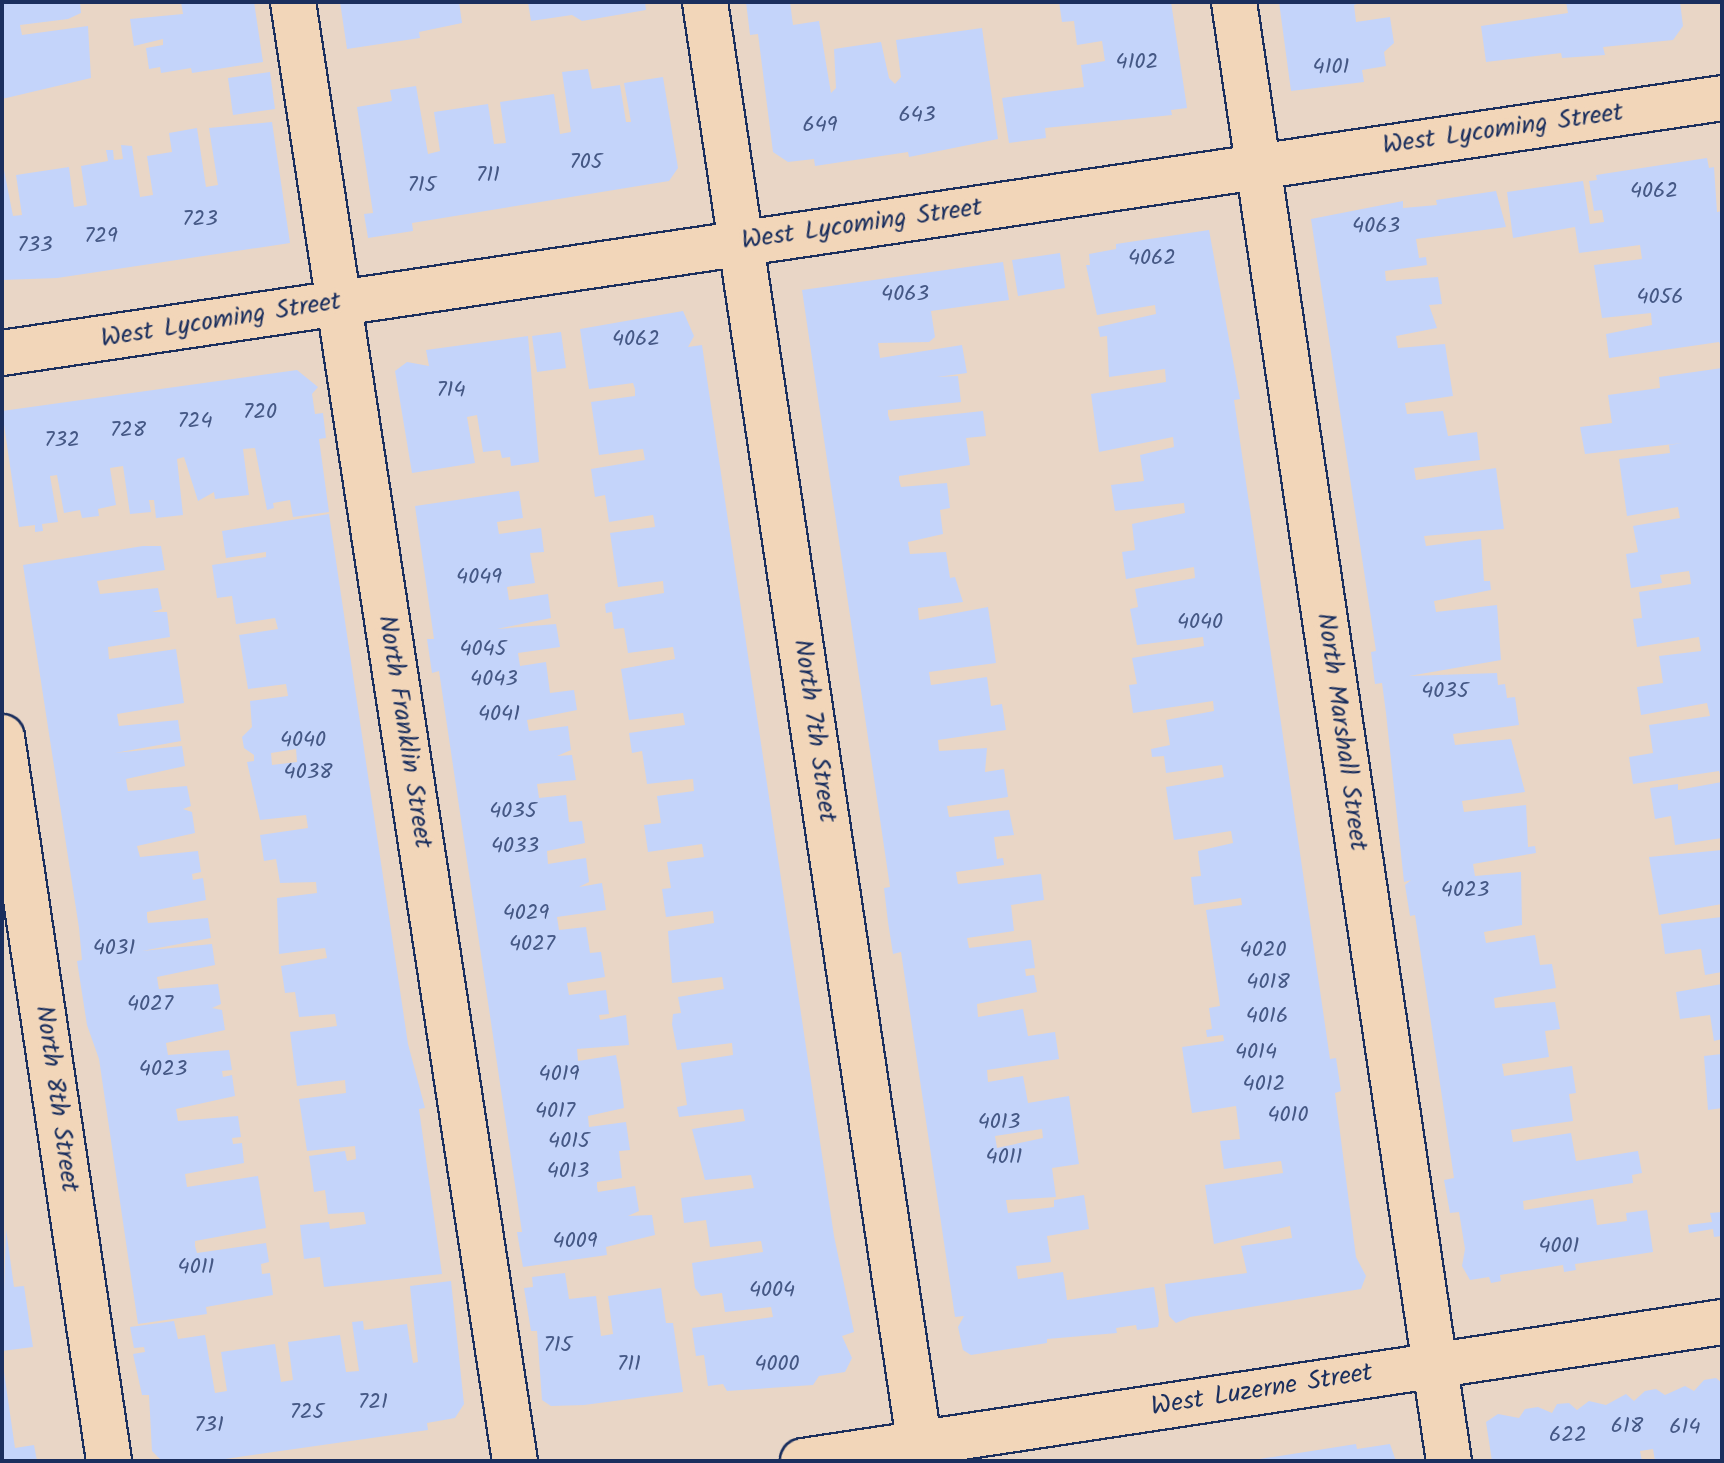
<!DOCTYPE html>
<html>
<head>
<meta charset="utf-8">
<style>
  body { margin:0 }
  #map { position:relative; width:1724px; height:1463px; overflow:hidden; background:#e9d6c6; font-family:Kalam,sans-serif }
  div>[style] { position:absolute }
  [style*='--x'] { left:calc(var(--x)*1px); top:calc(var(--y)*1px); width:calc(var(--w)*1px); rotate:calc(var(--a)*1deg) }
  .building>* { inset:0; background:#c4d4fa }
  .roads { filter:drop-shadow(2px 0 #1b2f5e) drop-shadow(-2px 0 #1b2f5e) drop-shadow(0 2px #1b2f5e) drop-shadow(0 -2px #1b2f5e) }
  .minor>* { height:44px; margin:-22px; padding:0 22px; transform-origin:22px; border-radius:22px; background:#f2d6b9 }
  span { translate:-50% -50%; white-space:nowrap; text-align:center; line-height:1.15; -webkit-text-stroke:8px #f2d6b9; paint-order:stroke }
  .number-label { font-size:22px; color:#455885 }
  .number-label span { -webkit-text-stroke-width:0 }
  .street-label { font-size:26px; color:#1b2f5e }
  .frame { position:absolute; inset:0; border:4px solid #1b2f5e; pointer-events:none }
</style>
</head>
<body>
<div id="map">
  <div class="building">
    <div style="clip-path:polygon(2px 2px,80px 2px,81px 13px,68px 19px,20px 25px,22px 35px,88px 26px,91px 78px,2px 99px)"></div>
    <div style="clip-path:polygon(181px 2px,254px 2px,263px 62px,192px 73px,191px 68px,161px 73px,160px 67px,149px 69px,146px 48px,163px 45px,163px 39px,134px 46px,130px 19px,183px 14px)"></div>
    <div style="clip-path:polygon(340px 2px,459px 2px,462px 23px,419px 32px,420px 38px,347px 49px)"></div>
    <div style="clip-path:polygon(528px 2px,645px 2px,646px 10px,582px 21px,572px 15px,531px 21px)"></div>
    <div style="clip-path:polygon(746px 2px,790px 2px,793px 25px,819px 21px,831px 93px,836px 88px,834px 49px,881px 42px,889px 78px,895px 84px,901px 77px,896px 40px,982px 28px,998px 139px,909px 157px,908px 152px,815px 166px,814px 159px,788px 162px,773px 152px,758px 34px,750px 35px)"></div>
    <div style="clip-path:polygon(1059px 2px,1171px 2px,1187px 108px,1171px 110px,1172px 115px,1045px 128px,1046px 138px,1009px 143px,1002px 98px,1084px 87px,1081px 65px,1105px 61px,1102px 41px,1077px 45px,1074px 21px,1062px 22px)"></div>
    <div style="clip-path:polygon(1279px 2px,1362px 2px,1354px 5px,1356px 22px,1390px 17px,1394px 43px,1384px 52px,1386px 66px,1362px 70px,1364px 82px,1291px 91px)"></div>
    <div style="clip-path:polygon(1566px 2px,1680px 2px,1683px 26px,1673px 40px,1603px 47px,1605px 55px,1562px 58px,1561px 53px,1486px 62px,1481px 26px,1568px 13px)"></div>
    <div style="clip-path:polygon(588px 69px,592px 89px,620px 85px,626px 122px,631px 122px,624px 83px,663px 77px,678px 168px,669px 181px,412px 223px,413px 231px,368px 238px,364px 214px,373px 213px,357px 107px,392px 101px,390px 90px,416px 86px,428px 154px,440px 151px,434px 112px,488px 104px,494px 144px,506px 143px,500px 102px,554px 94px,560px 134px,571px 132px,562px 72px)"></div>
    <div style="clip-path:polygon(270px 72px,275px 109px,233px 115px,228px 78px)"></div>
    <div style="clip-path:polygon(272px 122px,290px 243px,57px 278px,2px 280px,2px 160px,13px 216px,22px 215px,16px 175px,69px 167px,74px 207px,87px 205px,81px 166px,108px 161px,106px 150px,113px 150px,114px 160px,123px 159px,121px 145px,132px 146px,140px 197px,153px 195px,147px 156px,172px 152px,169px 133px,197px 128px,206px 187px,218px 185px,209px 128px)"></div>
    <div style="clip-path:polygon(1707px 158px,1709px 168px,1714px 167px,1717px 212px,1722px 211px,1722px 348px,1719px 342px,1609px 358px,1606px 334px,1652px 325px,1651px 313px,1602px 318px,1594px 265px,1642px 259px,1640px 245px,1579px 253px,1575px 227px,1513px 238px,1507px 192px,1583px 181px,1590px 224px,1604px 222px,1602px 210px,1594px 211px,1589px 181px,1597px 180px,1596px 175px)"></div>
    <div style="clip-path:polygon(1496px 191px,1506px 227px,1416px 239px,1419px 258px,1426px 257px,1427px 265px,1385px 271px,1386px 281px,1438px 277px,1442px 304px,1429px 305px,1437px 328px,1396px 336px,1398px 348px,1445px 344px,1453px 396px,1405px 403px,1407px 414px,1443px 411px,1448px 436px,1477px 432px,1480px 460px,1414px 468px,1416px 480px,1496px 468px,1504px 529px,1424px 536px,1426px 546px,1481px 539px,1484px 581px,1490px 581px,1491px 590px,1434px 601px,1436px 612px,1497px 605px,1501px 660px,1409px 676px,1497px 673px,1498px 685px,1505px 684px,1507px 698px,1515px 697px,1519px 725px,1453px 734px,1455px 745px,1511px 739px,1525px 792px,1462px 801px,1464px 812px,1526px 805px,1528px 847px,1535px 846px,1536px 853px,1473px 864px,1475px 876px,1521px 872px,1522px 925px,1484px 932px,1486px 943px,1535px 935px,1540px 965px,1552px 964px,1556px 988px,1494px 998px,1495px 1008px,1555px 1002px,1560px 1029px,1545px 1031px,1549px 1057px,1502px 1064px,1503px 1069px,1504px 1076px,1572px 1066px,1576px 1093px,1569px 1094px,1573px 1121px,1511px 1130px,1513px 1142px,1571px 1133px,1576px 1161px,1638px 1151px,1642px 1173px,1632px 1175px,1633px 1183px,1523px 1201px,1524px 1210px,1593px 1199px,1597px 1225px,1627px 1221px,1626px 1213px,1647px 1210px,1653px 1252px,1575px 1264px,1576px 1270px,1564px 1272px,1563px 1265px,1500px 1275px,1501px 1281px,1491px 1283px,1489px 1277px,1470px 1280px,1462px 1266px,1465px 1249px,1459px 1212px,1450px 1213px,1444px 1180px,1454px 1178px,1415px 915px,1410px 916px,1405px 885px,1411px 880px,1404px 882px,1386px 713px,1382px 683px,1375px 684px,1371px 652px,1376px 651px,1311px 219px,1403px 201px,1403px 208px,1437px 205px,1436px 200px)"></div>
    <div style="clip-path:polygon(1209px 230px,1240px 399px,1234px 400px,1330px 1059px,1336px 1058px,1341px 1091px,1335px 1093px,1356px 1257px,1366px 1276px,1361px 1289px,1190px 1317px,1176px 1323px,1169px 1316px,1165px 1284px,1247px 1273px,1241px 1246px,1292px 1238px,1290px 1226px,1214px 1244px,1205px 1185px,1283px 1173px,1281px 1161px,1224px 1169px,1220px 1141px,1240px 1139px,1236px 1106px,1192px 1113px,1182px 1047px,1224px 1041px,1223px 1035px,1207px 1037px,1206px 1030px,1212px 1029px,1209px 1008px,1220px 1006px,1206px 910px,1242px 905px,1241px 898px,1194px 905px,1191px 877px,1201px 876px,1198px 851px,1233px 843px,1231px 831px,1174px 840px,1166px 787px,1224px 777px,1222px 765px,1166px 773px,1164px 756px,1152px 757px,1151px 749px,1170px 745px,1166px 720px,1214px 711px,1213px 701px,1133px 713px,1129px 685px,1137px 684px,1132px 658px,1204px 646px,1203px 637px,1137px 645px,1130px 609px,1138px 607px,1135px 589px,1195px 578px,1194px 567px,1126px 579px,1122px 552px,1135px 550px,1132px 524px,1185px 513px,1184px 503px,1115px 511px,1111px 485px,1144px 481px,1140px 455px,1174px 447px,1173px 437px,1099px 452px,1091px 394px,1166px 382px,1165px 369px,1109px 377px,1107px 336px,1100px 337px,1098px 327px,1156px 314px,1155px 305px,1097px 315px,1086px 265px,1090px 265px,1089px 254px,1116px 249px,1116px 244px)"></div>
    <div style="clip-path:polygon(1060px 253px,1065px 288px,1018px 296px,1012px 260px)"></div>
    <div style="clip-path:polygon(evenodd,1003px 262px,1009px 300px,931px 311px,935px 337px,929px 342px,878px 343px,880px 358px,962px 345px,967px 373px,937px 377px,958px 376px,961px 402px,888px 410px,888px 415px,890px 421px,983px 411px,986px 436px,966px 438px,970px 465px,899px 476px,899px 480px,901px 487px,947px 483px,950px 508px,940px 510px,943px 534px,908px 542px,910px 554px,946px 552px,950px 578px,955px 577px,963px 602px,918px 608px,919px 620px,988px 607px,996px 663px,929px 672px,931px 685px,987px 677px,991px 706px,1002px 704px,1006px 730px,938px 740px,939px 751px,987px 748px,985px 772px,1004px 769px,1008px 797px,947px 806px,949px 817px,1009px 810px,1014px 835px,994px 837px,997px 859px,1003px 858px,1004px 865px,956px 872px,958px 884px,1041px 874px,1044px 900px,1011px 905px,1014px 931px,967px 938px,969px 948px,1031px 940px,1035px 968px,1025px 969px,1026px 976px,1034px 975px,1037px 992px,977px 1004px,978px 1017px,1023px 1009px,1028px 1036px,1055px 1032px,1059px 1059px,987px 1070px,988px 1082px,1023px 1076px,1028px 1103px,1069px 1096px,1079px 1164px,1052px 1168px,1056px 1197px,1006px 1200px,1008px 1213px,1054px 1207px,1054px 1200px,1084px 1195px,1089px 1229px,1047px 1236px,1051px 1262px,1016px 1266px,1018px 1279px,1063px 1272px,1067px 1300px,1154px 1287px,1159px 1320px,1158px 1327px,1137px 1330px,1136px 1325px,1116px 1328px,1117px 1333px,1047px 1339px,1047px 1343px,971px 1355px,963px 1350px,958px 1327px,964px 1316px,955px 1317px,901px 952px,893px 954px,888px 922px,884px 888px,890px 887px,802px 290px,1003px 262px,1042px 1129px,1043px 1138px,997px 1148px,995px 1136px,1042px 1129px)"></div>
    <div style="clip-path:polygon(683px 311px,694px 336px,688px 347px,702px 345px,834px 1236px,854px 1332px,842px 1336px,852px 1358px,845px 1372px,819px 1376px,813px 1385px,727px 1391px,723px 1384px,708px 1386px,704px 1355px,696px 1356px,692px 1328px,773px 1317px,771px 1307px,725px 1312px,722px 1293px,701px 1296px,695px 1288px,692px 1263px,763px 1252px,761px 1241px,710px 1247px,706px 1220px,684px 1223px,681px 1198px,754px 1188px,751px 1175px,705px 1180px,692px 1129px,745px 1121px,743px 1109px,679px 1117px,677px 1107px,687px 1105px,681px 1063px,733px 1055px,732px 1043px,677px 1050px,672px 1024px,673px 1014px,681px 1013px,678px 997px,724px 989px,722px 977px,672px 983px,668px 931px,714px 923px,713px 911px,666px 917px,662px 889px,671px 888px,667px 862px,704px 857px,702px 844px,648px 852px,644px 825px,661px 823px,657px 796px,694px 791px,693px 779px,647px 784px,642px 751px,632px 753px,629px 733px,685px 725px,683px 713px,629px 720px,621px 669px,675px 659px,673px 647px,628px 653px,624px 628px,614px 629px,612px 612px,606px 613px,605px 604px,610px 602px,664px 593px,663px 581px,618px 587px,610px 533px,655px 527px,654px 520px,653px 515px,609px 522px,605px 495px,595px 497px,591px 469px,645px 460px,643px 449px,599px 455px,591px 402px,635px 396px,635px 389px,633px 383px,589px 389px,580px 329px)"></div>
    <div style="clip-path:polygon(561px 332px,566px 368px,537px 372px,532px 336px)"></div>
    <div style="clip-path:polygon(528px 336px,539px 462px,511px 466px,510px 457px,502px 458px,500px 450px,483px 452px,477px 415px,467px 417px,475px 463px,412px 473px,395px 371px,407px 362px,429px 366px,426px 350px)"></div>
    <div style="clip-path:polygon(1722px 368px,1722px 780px,1719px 771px,1633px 784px,1629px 757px,1653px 753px,1649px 725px,1710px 716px,1707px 703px,1641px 715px,1637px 687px,1663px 683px,1659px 656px,1701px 651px,1699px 637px,1637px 647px,1633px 619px,1642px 618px,1639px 592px,1691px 584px,1690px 576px,1689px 571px,1660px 575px,1662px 583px,1631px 588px,1626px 554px,1638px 552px,1633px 526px,1680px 518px,1678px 507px,1627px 516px,1619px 459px,1670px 453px,1669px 445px,1683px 443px,1585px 454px,1580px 427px,1612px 423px,1608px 395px,1660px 388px,1659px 377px)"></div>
    <div style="clip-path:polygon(297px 370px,318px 387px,312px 394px,315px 414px,323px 413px,326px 438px,319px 439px,329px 512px,293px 517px,290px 500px,273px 503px,274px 508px,267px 510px,255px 448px,243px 449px,249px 495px,215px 499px,214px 492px,198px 501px,184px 457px,177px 459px,183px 515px,156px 518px,154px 500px,149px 500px,151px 512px,130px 514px,123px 466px,110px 468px,116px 505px,98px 509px,99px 516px,82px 518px,80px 510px,64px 513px,57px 475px,50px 476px,58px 522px,42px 524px,43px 531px,35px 532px,35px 525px,19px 527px,2px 411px)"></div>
    <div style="clip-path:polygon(519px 491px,523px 518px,497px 522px,499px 534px,541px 528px,544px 552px,530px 553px,535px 583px,507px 587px,509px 600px,548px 594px,551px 618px,497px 629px,556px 624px,560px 647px,518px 653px,520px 666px,546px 662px,550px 693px,574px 690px,577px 710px,527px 720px,529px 731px,568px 726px,571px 750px,557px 756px,572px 755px,576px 780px,537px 784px,539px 798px,566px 795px,569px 822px,582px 821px,585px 843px,547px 851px,548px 864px,586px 858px,589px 882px,579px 887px,602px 883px,606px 910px,557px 917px,559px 930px,586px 927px,590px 953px,601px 952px,605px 977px,567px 983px,569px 995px,606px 990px,609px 1014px,599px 1015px,600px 1020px,626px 1015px,629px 1045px,577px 1049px,578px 1061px,616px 1055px,621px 1083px,624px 1108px,588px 1116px,589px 1127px,626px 1122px,630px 1150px,619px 1151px,622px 1178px,597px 1182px,597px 1187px,598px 1192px,635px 1186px,639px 1211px,628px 1216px,652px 1215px,655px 1235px,606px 1247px,607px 1255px,523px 1267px,517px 1232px,522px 1232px,439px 671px,432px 673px,427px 639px,434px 639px,415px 506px)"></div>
    <div style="clip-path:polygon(evenodd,329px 514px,408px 1044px,425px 1108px,419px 1109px,442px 1274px,324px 1287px,320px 1257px,304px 1259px,300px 1225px,329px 1222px,330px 1229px,366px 1224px,364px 1212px,328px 1214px,325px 1190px,314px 1192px,309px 1156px,345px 1151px,347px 1161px,356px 1159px,355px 1146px,307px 1151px,299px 1099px,346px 1093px,345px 1080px,297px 1086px,290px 1032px,337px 1026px,335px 1014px,299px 1017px,295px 992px,285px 993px,281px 966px,327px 958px,325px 948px,279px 954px,277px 898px,317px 893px,316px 882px,280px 883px,276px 859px,264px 861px,260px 835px,308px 828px,306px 815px,260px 820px,247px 762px,254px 761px,254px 755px,244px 748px,242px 737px,252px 727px,250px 701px,288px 696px,286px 684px,248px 689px,239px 635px,278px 629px,275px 618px,236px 624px,232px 596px,217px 598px,212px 565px,266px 557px,266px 552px,226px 558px,222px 531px,329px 514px,296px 749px,297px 762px,272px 765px,271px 753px,296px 749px)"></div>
    <div style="clip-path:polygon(143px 546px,161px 546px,165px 570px,97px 581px,100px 594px,158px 588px,162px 609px,152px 612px,167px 612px,170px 637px,108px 647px,109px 659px,176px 649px,184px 703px,117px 714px,119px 726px,178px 720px,181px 741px,115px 753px,182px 746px,185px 766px,126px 779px,127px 786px,128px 791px,187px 786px,191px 806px,183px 809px,192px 812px,195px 833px,137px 846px,138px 850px,140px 857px,198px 851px,201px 872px,192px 874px,193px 880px,203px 878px,206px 900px,147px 912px,147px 917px,148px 923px,208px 918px,211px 938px,142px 951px,212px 944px,215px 965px,157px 977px,158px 984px,159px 989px,218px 984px,221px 1004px,212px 1008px,222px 1010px,225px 1030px,166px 1043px,168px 1055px,229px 1050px,232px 1070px,222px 1071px,223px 1077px,232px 1075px,235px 1096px,176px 1109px,178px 1121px,238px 1116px,241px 1137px,232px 1138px,233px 1144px,242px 1143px,244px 1163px,185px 1174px,187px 1187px,258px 1176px,266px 1228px,195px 1241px,195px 1246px,197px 1253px,266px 1243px,269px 1262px,261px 1264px,262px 1274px,270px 1273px,273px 1295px,206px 1307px,207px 1314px,138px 1324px,99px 1059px,87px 1025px,77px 961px,82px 960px,79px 928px,23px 565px)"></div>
    <div style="clip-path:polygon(1722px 782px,1722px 838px,1675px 845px,1671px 816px,1655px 819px,1650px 788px,1678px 784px,1678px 790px)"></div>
    <div style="clip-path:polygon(1722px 850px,1722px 904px,1659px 915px,1649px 857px)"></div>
    <div style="clip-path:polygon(1722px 917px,1722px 972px,1705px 975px,1701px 949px,1665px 954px,1661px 924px)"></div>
    <div style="clip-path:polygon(1722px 984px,1722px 1039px,1714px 1041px,1710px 1015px,1680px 1019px,1676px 992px)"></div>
    <div style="clip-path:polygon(1722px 1054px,1722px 1108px,1708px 1110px,1704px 1056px)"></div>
    <div style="clip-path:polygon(1722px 1212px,1722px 1236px,1714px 1237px,1713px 1229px,1689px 1233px,1688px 1225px,1712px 1222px,1710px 1213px)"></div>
    <div style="clip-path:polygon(6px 1229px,14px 1287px,24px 1286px,33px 1347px,2px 1351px)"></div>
    <div style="clip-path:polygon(565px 1273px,569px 1299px,596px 1296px,601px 1336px,613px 1334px,608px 1296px,661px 1288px,666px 1323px,673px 1323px,683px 1392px,584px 1405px,551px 1406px,542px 1400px,537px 1331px,531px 1331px,524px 1288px,533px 1287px,532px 1277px)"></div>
    <div style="clip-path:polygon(451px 1281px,464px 1404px,455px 1418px,427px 1423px,428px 1430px,211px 1461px,162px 1461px,152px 1451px,149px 1395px,142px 1395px,133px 1354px,145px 1352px,144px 1347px,134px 1348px,130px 1327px,174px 1321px,178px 1339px,205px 1335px,215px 1393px,227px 1391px,221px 1352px,275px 1344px,281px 1382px,293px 1380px,288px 1342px,340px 1335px,346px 1372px,359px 1371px,352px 1322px,363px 1321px,364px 1330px,407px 1324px,413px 1363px,418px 1362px,410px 1286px)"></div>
    <div style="clip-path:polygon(4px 1372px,15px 1448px,34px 1445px,37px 1461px,2px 1461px)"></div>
    <div style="clip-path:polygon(1716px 1378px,1722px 1383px,1722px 1461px,1655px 1461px,1653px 1449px,1640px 1451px,1642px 1461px,1492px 1461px,1486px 1422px,1498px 1414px,1519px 1418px,1525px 1409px,1538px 1407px,1552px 1413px,1557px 1404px,1569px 1403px,1577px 1410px,1589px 1401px,1606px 1405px,1626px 1394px,1634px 1401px,1645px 1391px,1656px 1389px,1665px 1395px,1685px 1386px,1694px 1391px,1704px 1380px)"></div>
    <div style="clip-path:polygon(1356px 1444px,1357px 1449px,1390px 1444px,1396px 1461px,1247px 1461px)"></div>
  </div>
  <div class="roads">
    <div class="minor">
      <div style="--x:293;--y:2;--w:1476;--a:81.35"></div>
      <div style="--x:705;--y:2;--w:1475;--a:81.54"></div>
      <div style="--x:1234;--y:2;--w:1475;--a:81.62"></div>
      <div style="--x:2;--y:353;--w:1739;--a:-8.43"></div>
      <div style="--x:2;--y:737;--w:732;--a:81.59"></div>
      <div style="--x:803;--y:1461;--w:929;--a:-8.6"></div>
    </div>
  </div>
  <div class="number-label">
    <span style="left:1137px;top:63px">4102</span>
    <span style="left:1331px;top:68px">4101</span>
    <span style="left:917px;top:116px">643</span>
    <span style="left:820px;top:126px">649</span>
    <span style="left:586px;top:163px">705</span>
    <span style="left:488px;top:176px">711</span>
    <span style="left:422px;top:186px">715</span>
    <span style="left:1654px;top:192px">4062</span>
    <span style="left:200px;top:220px">723</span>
    <span style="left:1376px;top:227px">4063</span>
    <span style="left:101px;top:237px">729</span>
    <span style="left:35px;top:246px">733</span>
    <span style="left:1152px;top:259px">4062</span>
    <span style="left:905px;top:295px">4063</span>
    <span style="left:1660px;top:298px">4056</span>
    <span style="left:636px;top:340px">4062</span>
    <span style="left:451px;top:391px">714</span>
    <span style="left:260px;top:413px">720</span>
    <span style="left:195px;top:422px">724</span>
    <span style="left:128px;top:431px">728</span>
    <span style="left:62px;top:441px">732</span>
    <span style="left:479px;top:578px">4049</span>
    <span style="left:1200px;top:623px">4040</span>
    <span style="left:483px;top:650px">4045</span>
    <span style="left:494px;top:680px">4043</span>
    <span style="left:1445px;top:692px">4035</span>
    <span style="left:499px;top:715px">4041</span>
    <span style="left:303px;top:741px">4040</span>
    <span style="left:308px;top:773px">4038</span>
    <span style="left:513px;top:812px">4035</span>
    <span style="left:515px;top:847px">4033</span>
    <span style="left:1465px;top:891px">4023</span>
    <span style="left:526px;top:914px">4029</span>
    <span style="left:532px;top:945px">4027</span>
    <span style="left:114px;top:949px">4031</span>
    <span style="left:1263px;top:951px">4020</span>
    <span style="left:1268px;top:983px">4018</span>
    <span style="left:150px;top:1005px">4027</span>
    <span style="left:1267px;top:1017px">4016</span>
    <span style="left:1256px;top:1053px">4014</span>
    <span style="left:163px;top:1070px">4023</span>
    <span style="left:559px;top:1075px">4019</span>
    <span style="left:1264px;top:1085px">4012</span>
    <span style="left:555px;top:1112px">4017</span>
    <span style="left:1288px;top:1116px">4010</span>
    <span style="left:999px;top:1123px">4013</span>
    <span style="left:569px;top:1142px">4015</span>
    <span style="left:1004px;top:1158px">4011</span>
    <span style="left:568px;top:1172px">4013</span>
    <span style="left:575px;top:1242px">4009</span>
    <span style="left:1559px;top:1247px">4001</span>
    <span style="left:196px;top:1268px">4011</span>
    <span style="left:772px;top:1291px">4004</span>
    <span style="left:558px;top:1346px">715</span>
    <span style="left:629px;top:1365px">711</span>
    <span style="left:777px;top:1365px">4000</span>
    <span style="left:373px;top:1403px">721</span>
    <span style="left:307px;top:1413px">725</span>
    <span style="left:209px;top:1426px">731</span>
    <span style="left:1627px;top:1427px">618</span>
    <span style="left:1685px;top:1428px">614</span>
    <span style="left:1568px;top:1436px">622</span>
  </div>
  <div class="street-label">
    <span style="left:1503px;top:130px;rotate:-8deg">West Lycoming Street</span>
    <span style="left:862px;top:225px;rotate:-8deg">West Lycoming Street</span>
    <span style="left:221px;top:321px;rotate:-9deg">West Lycoming Street</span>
    <span style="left:814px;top:731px;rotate:82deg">North 7th Street</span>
    <span style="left:404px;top:732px;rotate:81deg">North Franklin Street</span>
    <span style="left:1341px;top:732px;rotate:82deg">North Marshall Street</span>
    <span style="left:56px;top:1099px;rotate:82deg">North 8th Street</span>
    <span style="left:1262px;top:1391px;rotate:-9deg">West Luzerne Street</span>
  </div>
  <div class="frame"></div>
</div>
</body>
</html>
